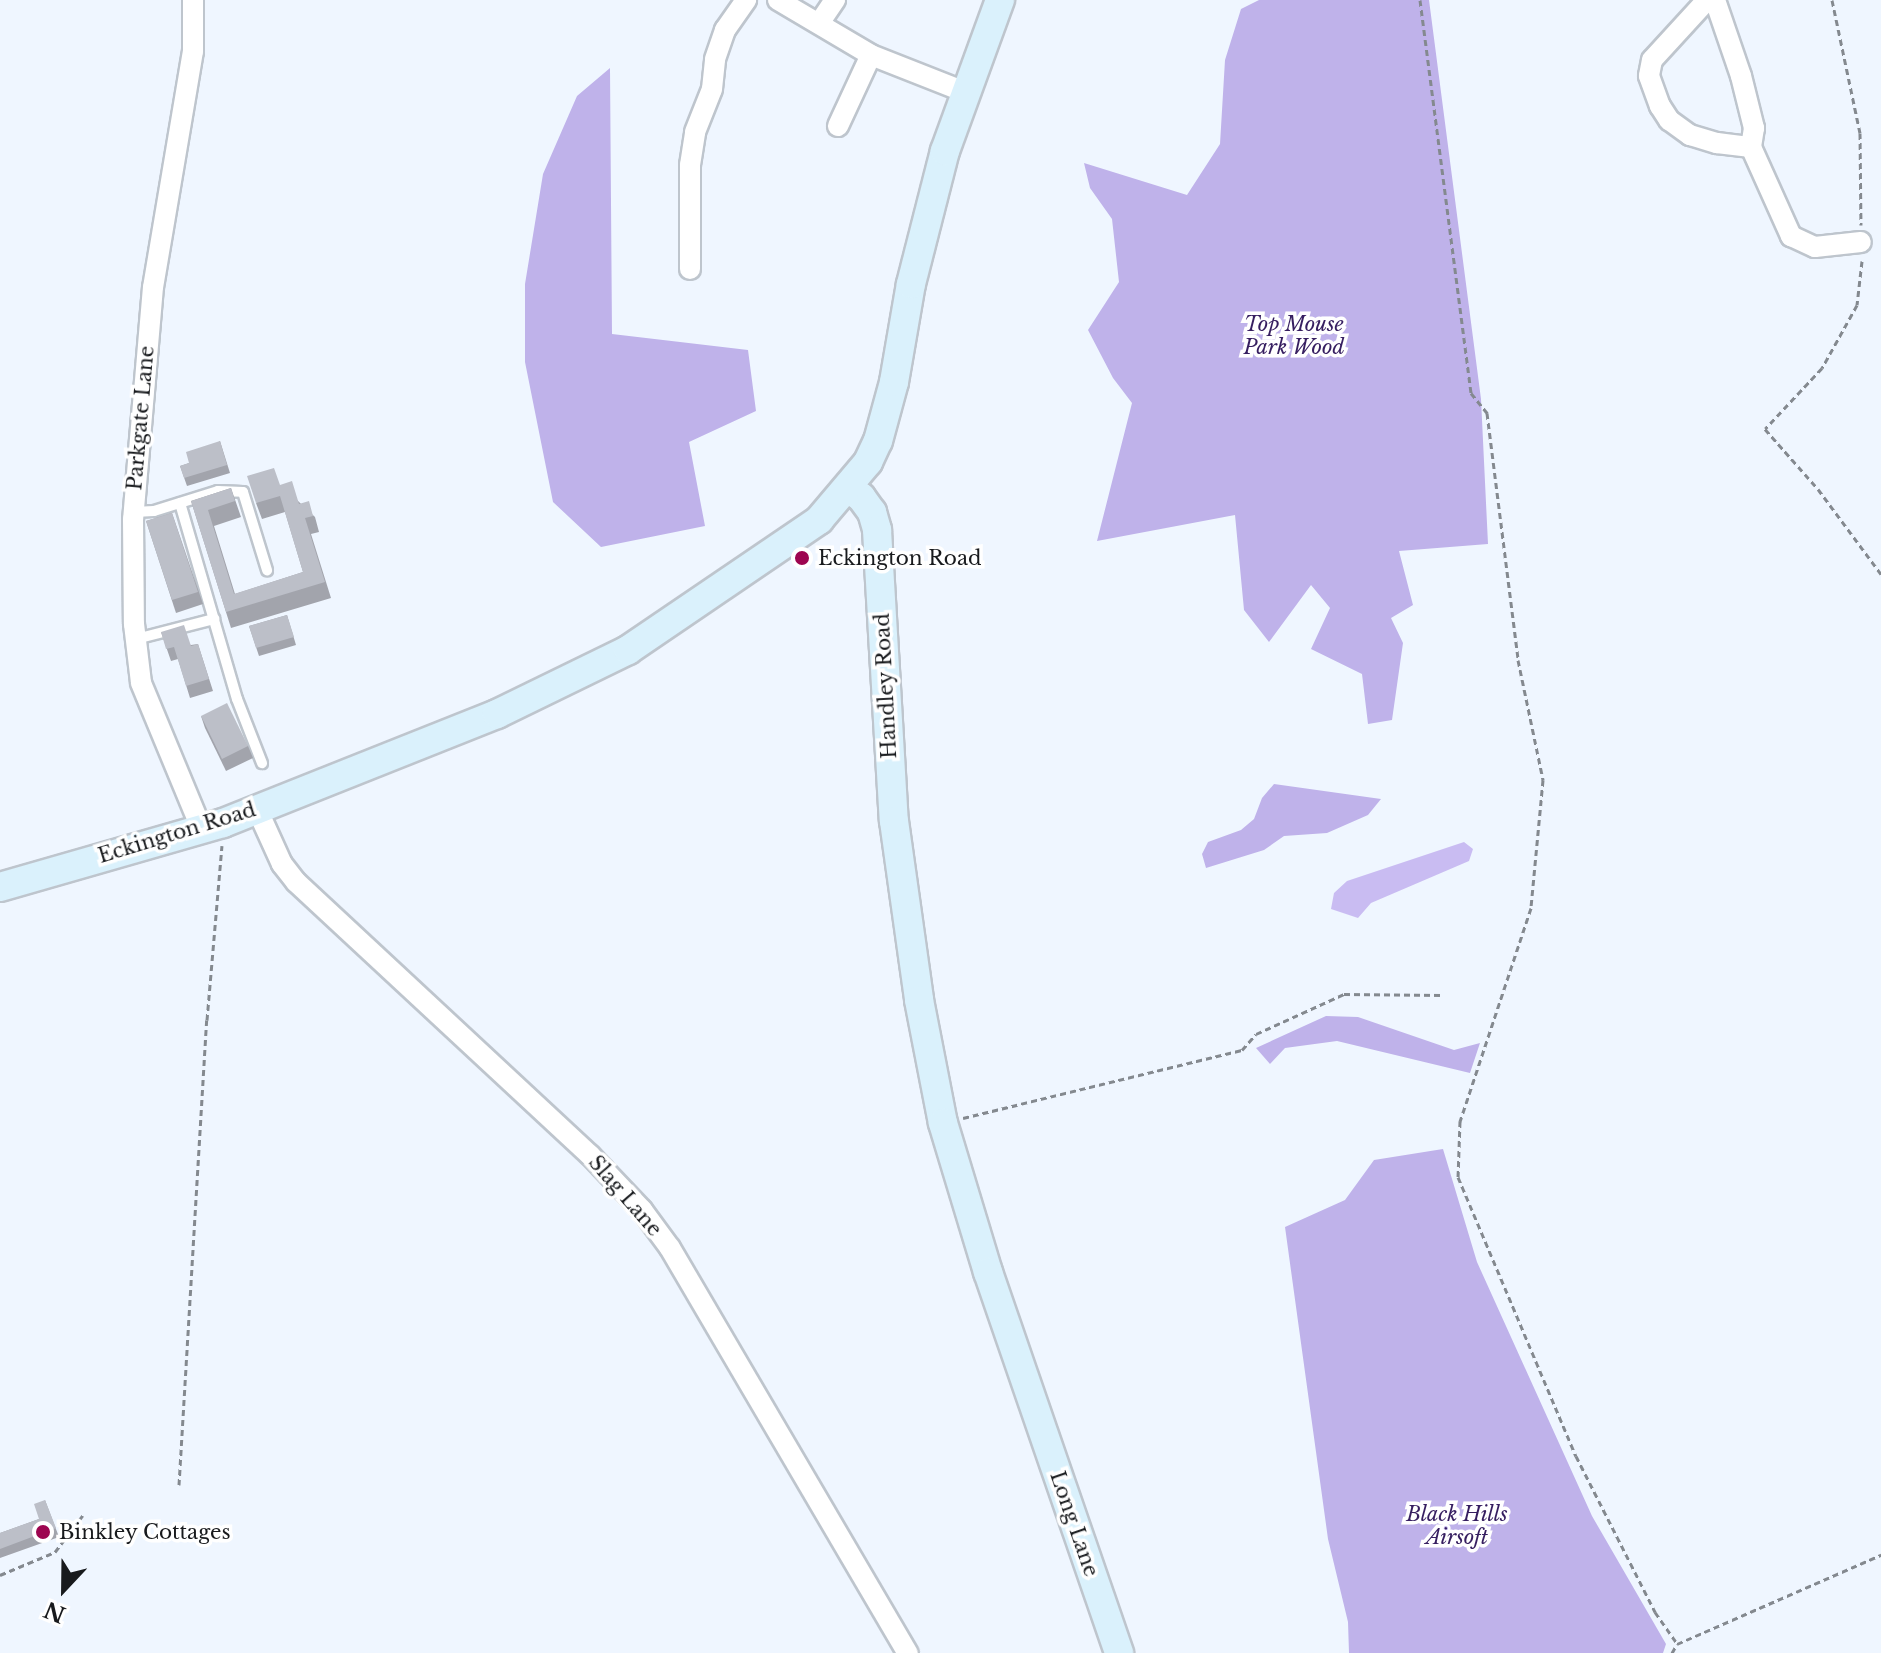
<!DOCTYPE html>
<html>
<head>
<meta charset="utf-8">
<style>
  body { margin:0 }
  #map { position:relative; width:1881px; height:1653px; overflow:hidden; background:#eff6ff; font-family:"Libre Baskerville",serif }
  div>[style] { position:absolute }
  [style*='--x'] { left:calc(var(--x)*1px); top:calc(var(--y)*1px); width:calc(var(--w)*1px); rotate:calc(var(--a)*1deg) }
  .green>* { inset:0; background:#c9bcf2 }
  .forest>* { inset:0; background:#bfb2ea }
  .path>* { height:3px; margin-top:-1.5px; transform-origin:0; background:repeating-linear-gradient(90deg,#84898f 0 6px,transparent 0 10px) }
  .roads { filter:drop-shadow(2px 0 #bec5cd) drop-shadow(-2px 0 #bec5cd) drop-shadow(0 2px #bec5cd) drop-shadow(0 -2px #bec5cd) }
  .lane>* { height:10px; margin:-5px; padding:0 5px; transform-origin:5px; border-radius:5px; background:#fff }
  .street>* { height:20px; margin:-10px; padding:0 10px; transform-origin:10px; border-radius:10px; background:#fff }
  .secondary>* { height:28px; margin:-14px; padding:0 14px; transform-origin:14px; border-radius:14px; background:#daf1fc }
  .wall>* { inset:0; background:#a2a4ac }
  .building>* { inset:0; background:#bcbfc8 }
  .dots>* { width:22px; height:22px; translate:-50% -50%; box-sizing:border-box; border:4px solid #fff; border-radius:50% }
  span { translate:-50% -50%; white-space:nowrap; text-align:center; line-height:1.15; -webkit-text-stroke:7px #fff; paint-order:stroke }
  .park-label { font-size:20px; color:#361e60; font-style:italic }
  .street-label { font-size:20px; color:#181a1d }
  .poi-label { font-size:20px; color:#181a1d }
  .left { translate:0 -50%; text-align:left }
  .north { position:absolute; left:24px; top:1549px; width:80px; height:80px; -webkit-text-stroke:6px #fff; paint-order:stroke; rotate:202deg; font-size:22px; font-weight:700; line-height:32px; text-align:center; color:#181a1d }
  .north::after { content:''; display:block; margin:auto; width:28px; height:36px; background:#181a1d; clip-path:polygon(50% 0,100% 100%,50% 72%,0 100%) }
</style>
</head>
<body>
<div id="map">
  <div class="green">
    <div style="clip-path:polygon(1464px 842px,1473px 849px,1469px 861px,1371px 903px,1358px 918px,1331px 909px,1334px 893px,1347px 881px)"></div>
  </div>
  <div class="forest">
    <div style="clip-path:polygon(1259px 0,1429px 0,1481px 399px,1488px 544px,1399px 551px,1413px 605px,1391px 618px,1403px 643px,1392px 720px,1368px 724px,1362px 674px,1311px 649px,1330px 608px,1311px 585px,1269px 642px,1244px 610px,1235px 515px,1097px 541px,1132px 403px,1113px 378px,1088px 330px,1119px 282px,1112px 219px,1090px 188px,1084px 163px,1187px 195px,1220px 144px,1225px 60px,1241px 9px)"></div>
    <div style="clip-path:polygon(610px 68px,612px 334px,748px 350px,756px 411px,689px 442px,705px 526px,601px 547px,553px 502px,525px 362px,525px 284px,543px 174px,577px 96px)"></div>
    <div style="clip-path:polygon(1274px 784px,1381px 799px,1368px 815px,1327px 833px,1284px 836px,1264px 850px,1206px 868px,1202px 854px,1208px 842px,1241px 830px,1254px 819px,1262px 798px)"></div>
    <div style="clip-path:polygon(1326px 1016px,1358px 1017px,1454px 1050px,1480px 1043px,1470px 1073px,1337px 1041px,1285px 1048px,1270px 1064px,1256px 1048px)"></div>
    <div style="clip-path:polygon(1443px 1149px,1477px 1262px,1592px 1516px,1666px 1644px,1663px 1653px,1349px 1653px,1348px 1622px,1328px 1539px,1285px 1227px,1345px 1200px,1374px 1160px)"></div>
  </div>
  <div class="path">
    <div style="--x:1420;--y:0;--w:396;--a:82.6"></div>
    <div style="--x:1471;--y:393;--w:26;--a:51"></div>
    <div style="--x:1487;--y:413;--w:249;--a:82.8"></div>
    <div style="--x:1518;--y:660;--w:123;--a:78.2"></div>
    <div style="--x:1543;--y:780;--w:129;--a:95.4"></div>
    <div style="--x:1531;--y:908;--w:225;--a:108.4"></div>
    <div style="--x:1460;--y:1121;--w:56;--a:92"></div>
    <div style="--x:1458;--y:1177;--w:303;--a:67.1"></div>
    <div style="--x:1576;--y:1456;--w:175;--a:63.1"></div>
    <div style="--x:1655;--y:1612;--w:39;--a:55"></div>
    <div style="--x:1832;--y:0;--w:136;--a:78.1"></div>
    <div style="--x:1860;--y:133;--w:92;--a:89.4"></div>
    <div style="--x:1862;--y:261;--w:44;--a:96.5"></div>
    <div style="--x:1857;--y:305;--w:72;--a:119.1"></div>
    <div style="--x:1822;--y:368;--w:83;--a:133.1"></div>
    <div style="--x:1765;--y:429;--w:80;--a:48.5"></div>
    <div style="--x:1818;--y:489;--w:106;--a:53.5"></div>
    <div style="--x:963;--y:1118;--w:287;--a:-13.7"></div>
    <div style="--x:1242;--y:1050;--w:21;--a:-49"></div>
    <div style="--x:1256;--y:1034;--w:97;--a:-24.4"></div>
    <div style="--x:1344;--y:994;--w:98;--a:0.6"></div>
    <div style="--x:179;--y:1485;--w:466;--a:-86.6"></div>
    <div style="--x:207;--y:1020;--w:175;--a:-85.1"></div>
    <div style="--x:0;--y:1575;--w:60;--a:-22.7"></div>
    <div style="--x:55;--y:1552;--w:46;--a:-52.9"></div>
    <div style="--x:1672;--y:1653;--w:10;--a:-61"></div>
    <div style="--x:1677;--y:1644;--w:223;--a:-23.6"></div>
  </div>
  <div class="roads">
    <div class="lane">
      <div style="--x:180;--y:503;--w:204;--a:73.8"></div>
      <div style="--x:237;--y:699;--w:69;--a:68.7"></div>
      <div style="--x:134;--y:512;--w:20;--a:-3"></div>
      <div style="--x:154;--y:511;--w:67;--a:-17.4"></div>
      <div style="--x:218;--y:491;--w:25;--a:2"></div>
      <div style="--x:243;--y:492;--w:82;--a:72.9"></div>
      <div style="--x:136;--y:639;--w:81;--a:-14.4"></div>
    </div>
    <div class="street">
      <div style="--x:193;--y:0;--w:51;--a:90"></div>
      <div style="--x:193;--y:51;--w:239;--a:99.6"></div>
      <div style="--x:153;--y:287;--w:233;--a:94.9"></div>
      <div style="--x:133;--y:519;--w:105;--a:89.5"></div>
      <div style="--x:134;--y:624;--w:59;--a:83.2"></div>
      <div style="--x:141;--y:683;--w:157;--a:67.5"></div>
      <div style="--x:778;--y:0;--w:108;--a:30.6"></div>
      <div style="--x:871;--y:55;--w:101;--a:21.5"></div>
      <div style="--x:1707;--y:0;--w:81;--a:132.5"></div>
      <div style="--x:1652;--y:60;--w:16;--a:101"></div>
      <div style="--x:1649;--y:76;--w:32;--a:70"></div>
      <div style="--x:1660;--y:106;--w:17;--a:57"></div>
      <div style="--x:1669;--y:120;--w:26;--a:36"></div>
      <div style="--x:1690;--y:135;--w:28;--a:17"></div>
      <div style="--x:1717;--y:143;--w:34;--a:7"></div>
      <div style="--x:1751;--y:147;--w:98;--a:65.8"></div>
      <div style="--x:1791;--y:236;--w:26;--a:25"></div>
      <div style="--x:1815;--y:247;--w:46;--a:-6.2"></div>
      <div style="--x:1715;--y:0;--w:80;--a:71.1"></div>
      <div style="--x:1741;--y:76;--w:54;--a:76"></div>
      <div style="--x:1754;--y:128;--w:19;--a:99"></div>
      <div style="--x:820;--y:22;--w:27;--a:-56"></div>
      <div style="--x:838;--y:126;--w:78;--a:-65.1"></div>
      <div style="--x:690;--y:269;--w:104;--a:-90"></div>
      <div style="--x:690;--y:165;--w:33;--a:-81"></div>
      <div style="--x:695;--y:132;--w:46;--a:-68.4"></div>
      <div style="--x:712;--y:89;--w:30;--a:-84"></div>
      <div style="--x:715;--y:59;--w:31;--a:-71"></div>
      <div style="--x:725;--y:30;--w:37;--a:-55"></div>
      <div style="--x:257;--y:809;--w:60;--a:65.6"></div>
      <div style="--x:282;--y:864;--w:23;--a:52"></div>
      <div style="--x:296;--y:882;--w:401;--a:42.9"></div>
      <div style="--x:590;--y:1155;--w:76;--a:46.6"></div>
      <div style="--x:642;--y:1210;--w:47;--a:53.6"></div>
      <div style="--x:670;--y:1248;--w:470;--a:59.6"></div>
    </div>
    <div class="secondary">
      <div style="--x:847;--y:488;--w:17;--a:33"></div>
      <div style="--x:861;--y:497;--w:19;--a:54"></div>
      <div style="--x:872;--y:512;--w:19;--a:74"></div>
      <div style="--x:877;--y:530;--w:291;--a:86.7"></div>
      <div style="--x:894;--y:821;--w:181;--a:82"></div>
      <div style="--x:919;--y:1000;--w:125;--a:79"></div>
      <div style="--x:943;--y:1123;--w:156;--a:73.2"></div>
      <div style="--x:988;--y:1272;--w:403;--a:71"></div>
      <div style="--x:0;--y:887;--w:232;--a:-16"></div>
      <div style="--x:223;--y:823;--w:295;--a:-21.7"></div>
      <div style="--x:497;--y:714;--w:146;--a:-26"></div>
      <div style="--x:628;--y:650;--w:231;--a:-34.2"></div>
      <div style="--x:819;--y:520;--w:76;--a:-49.8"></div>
      <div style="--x:868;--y:462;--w:23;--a:-65"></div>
      <div style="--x:878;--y:441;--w:61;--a:-74.8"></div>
      <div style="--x:894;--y:382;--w:99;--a:-80.2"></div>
      <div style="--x:911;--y:284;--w:137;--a:-75.7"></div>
      <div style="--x:945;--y:151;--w:161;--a:-70"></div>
    </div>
  </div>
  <div class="wall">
    <div style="clip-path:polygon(220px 441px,230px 473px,187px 486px,180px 466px,189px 463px)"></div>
    <div style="clip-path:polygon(281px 485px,315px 517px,319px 532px,311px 534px,331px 598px,231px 628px,191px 501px,231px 488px,241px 517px,214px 526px,235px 594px,303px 572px,285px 512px,262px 519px,256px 503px)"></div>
    <div style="clip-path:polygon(172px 513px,203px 604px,176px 613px,146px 521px)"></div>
    <div style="clip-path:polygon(287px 615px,296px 645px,259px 656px,249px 626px)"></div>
    <div style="clip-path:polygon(161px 632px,191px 645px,198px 644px,213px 691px,190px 698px,178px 659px,171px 661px)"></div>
    <div style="clip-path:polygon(201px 716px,248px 746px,253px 758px,226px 771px,205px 728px)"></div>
    <div style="clip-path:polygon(45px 1500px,59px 1537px,0 1558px,0 1533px,39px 1519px)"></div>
  </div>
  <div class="building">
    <div style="clip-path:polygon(220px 441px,227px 465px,184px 478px,180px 466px,189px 463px,186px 452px)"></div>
    <div style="clip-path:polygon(274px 468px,280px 485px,292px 481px,299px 504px,309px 501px,313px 516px,305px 518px,325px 582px,226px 612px,191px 501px,231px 488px,235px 501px,208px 510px,234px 594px,303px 572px,280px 496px,256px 503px,247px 476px)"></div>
    <div style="clip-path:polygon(172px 513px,198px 592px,172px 600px,146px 521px)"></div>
    <div style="clip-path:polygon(287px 615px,294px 637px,256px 648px,249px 626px)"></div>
    <div style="clip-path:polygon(184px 625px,191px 646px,198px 644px,209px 679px,186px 686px,174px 647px,166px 649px,161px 632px)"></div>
    <div style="clip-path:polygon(227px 703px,248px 746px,222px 759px,201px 716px)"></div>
    <div style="clip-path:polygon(45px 1500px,56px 1528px,0 1549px,0 1533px,39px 1519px,34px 1504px)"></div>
  </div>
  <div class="dots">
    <div style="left:802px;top:558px;background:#9d0550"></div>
    <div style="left:43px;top:1532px;background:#9d0550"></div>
  </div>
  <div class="park-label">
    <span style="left:1294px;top:336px">Top Mouse<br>Park Wood</span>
    <span style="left:1457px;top:1526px">Black Hills<br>Airsoft</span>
  </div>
  <div class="street-label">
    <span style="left:141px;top:418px;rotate:-85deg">Parkgate Lane</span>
    <span style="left:886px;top:686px;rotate:-93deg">Handley Road</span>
    <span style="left:177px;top:833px;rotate:-17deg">Eckington Road</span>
    <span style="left:625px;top:1196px;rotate:49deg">Slag Lane</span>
    <span style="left:1074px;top:1524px;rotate:71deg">Long Lane</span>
  </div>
  <div class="poi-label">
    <span class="left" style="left:818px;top:558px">Eckington Road</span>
    <span class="left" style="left:59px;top:1532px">Binkley Cottages</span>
  </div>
  <div class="north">N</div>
</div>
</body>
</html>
